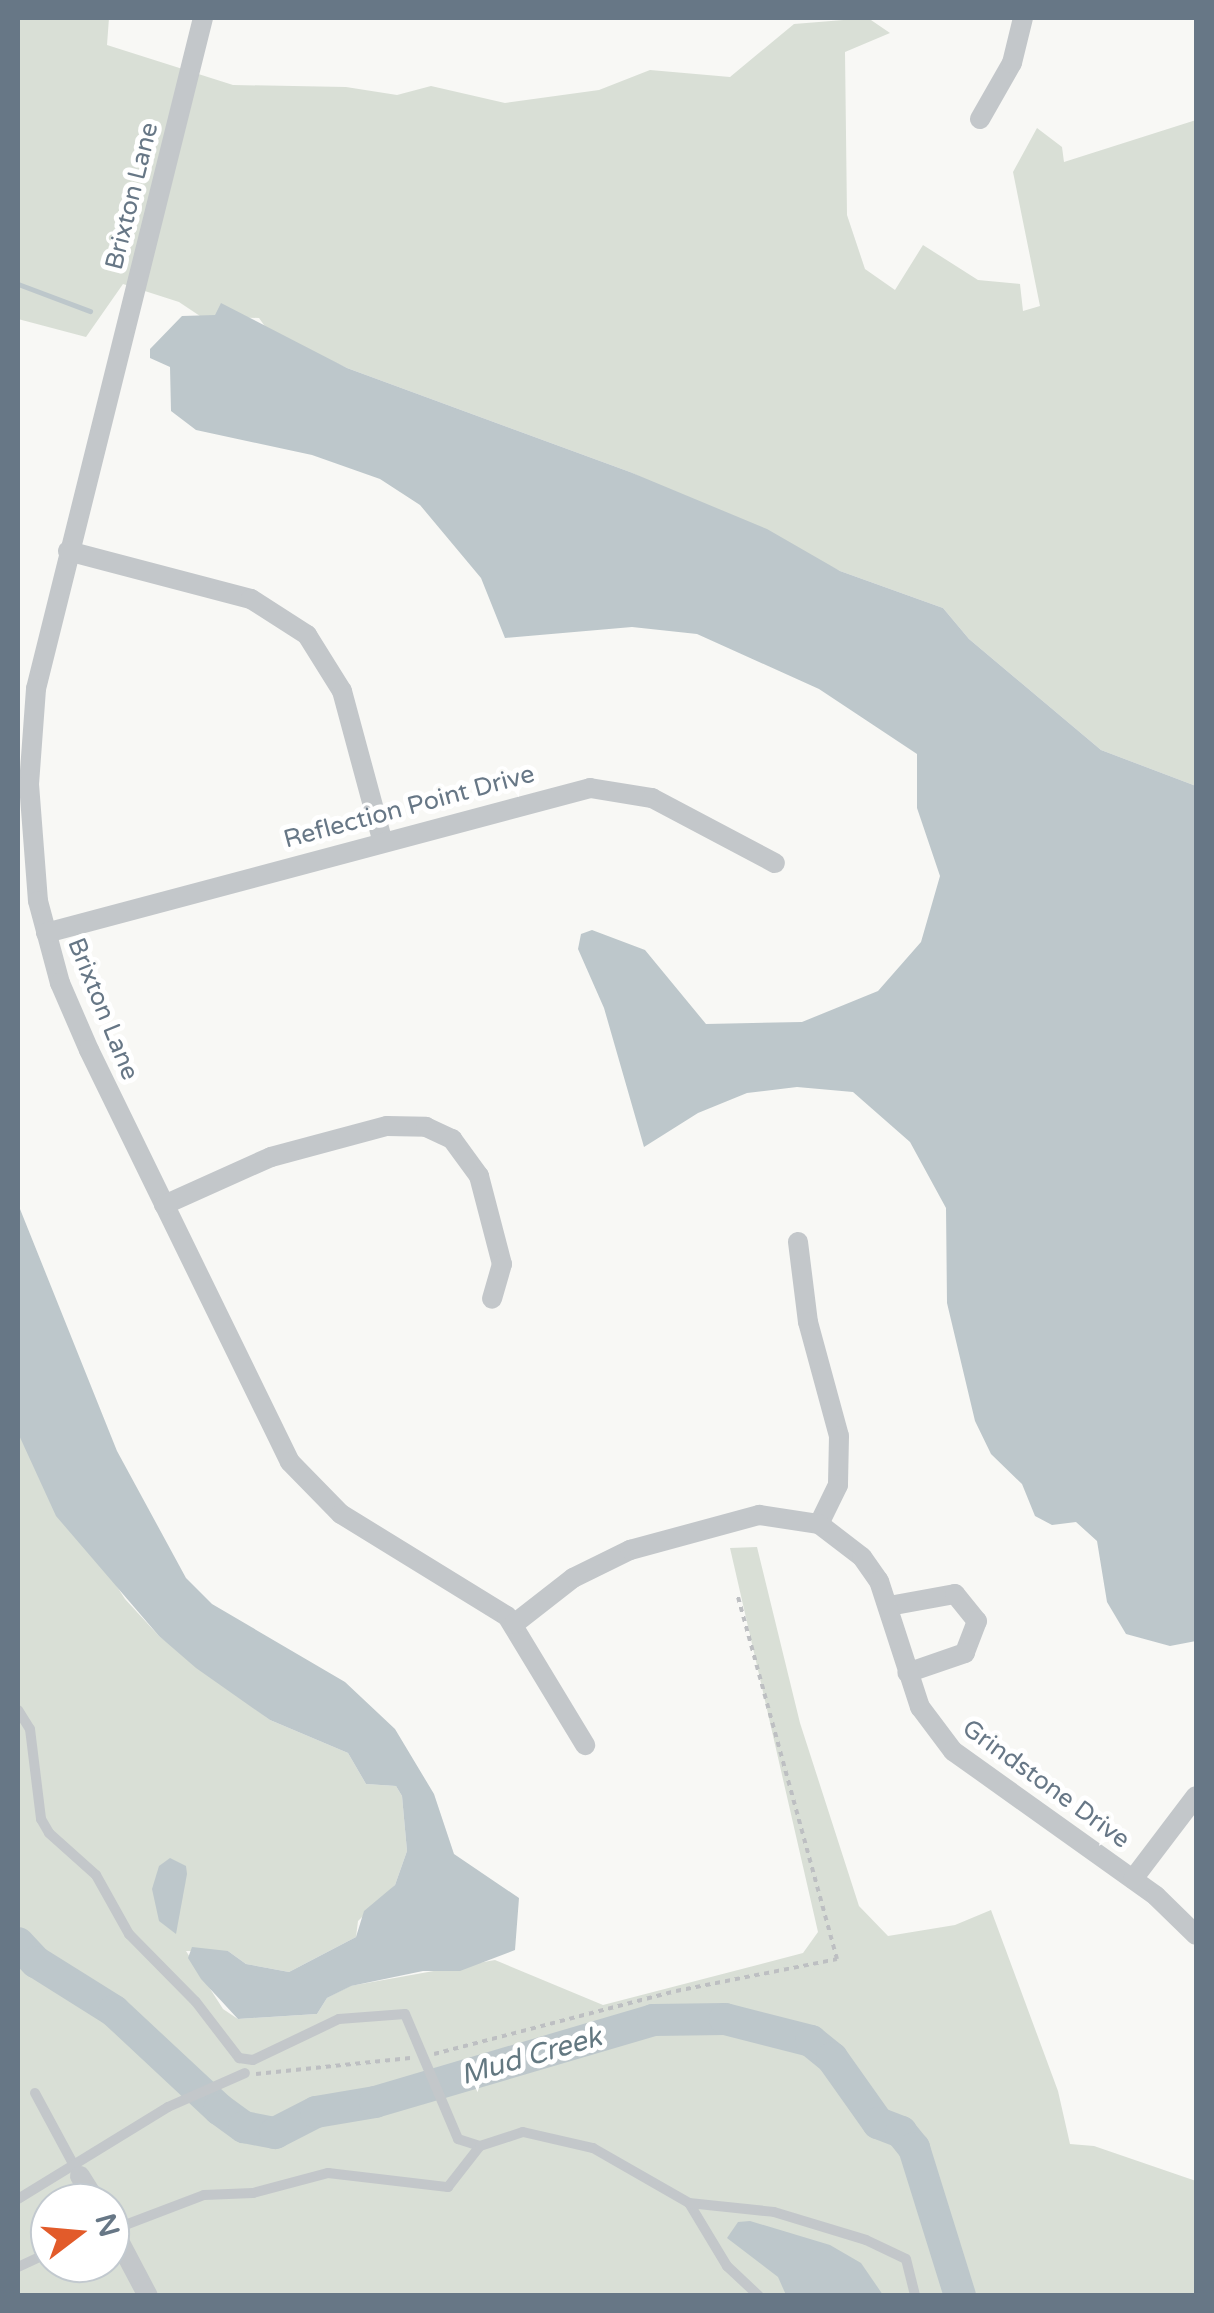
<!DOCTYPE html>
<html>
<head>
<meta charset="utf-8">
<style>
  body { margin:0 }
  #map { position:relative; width:1214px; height:2313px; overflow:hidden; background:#f8f8f5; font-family:"Varela Round",sans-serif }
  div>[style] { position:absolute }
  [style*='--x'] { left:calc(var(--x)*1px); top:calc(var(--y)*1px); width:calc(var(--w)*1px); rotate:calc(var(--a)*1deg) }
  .green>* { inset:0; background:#d9dfd6 }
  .water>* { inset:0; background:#bdc7cb }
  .stream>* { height:5px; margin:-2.5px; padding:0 2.5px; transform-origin:2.5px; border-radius:2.5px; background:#bdc7cb }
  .river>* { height:32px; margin:-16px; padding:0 16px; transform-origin:16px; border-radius:16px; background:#bdc7cb }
  .path>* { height:4px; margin-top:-2px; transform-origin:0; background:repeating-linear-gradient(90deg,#bdbfc2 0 5px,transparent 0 10px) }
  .lane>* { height:10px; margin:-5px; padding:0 5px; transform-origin:5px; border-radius:5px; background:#c3c7ca }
  .street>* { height:20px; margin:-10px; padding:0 10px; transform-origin:10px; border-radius:10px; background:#c3c7ca }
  span { translate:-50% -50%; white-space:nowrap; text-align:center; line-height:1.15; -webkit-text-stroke:10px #fff; paint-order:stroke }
  .street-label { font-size:25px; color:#677786 }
  .water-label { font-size:28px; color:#637881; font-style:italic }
  .frame { position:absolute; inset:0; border:20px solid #677786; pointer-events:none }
  .north { position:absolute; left:30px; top:2183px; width:100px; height:100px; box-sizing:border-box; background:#fff; border:2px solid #c2c9cf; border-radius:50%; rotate:74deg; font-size:28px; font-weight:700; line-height:40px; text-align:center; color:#677786 }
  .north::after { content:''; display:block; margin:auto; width:35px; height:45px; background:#e25b2a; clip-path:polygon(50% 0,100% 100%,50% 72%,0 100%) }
</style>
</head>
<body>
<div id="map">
  <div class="green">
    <div style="clip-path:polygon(18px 18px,109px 18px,107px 45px,233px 85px,346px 87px,397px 95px,431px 86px,505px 103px,599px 90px,650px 70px,730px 77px,794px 24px,868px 18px,890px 33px,845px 52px,847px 215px,865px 269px,895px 290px,923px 245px,978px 280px,1020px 284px,1023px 311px,1040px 306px,1013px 172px,1037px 128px,1062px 147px,1064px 162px,1196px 120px,1196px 786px,1101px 750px,969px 639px,943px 608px,840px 571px,630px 472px,347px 368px,269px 332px,259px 318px,200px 316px,179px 302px,123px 284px,86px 337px,18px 319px)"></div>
    <div style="clip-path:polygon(evenodd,18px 1433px,125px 1599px,159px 1636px,270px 1720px,348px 1753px,366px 1784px,396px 1786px,402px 1796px,407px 1851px,395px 1885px,358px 1921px,356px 1937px,289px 1972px,246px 1964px,228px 1951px,186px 1951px,223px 2009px,238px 2019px,317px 2014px,327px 1998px,350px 1986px,495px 1960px,603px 2005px,803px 1953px,818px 1932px,730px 1548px,757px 1547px,800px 1723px,859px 1906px,888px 1936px,955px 1925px,991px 1910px,1058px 2091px,1070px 2144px,1094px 2146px,1196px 2181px,1196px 2295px,18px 2295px,18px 1433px,50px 2203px,110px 2203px,110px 2263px,50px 2263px,50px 2203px)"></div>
  </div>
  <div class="water">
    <div style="clip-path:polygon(221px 303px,347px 368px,630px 472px,767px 529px,840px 571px,943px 608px,969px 639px,1101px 750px,1196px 786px,1196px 1641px,1170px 1646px,1126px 1634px,1107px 1602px,1097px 1541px,1076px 1522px,1052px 1525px,1035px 1516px,1022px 1484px,991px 1454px,975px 1421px,947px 1303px,946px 1208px,910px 1142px,853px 1092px,797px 1087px,747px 1093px,698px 1113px,644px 1147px,604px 1008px,578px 949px,581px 934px,592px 930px,645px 950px,706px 1024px,802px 1022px,878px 991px,921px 942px,940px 876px,917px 808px,917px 754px,819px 689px,697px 634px,632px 627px,505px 638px,481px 578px,420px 505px,380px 479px,312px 455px,196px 430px,171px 411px,170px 367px,150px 358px,150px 349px,182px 316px,215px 315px)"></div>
    <div style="clip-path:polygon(18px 1204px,117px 1451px,186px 1578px,212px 1604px,345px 1682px,395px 1729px,434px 1794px,454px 1854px,519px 1898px,515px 1950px,460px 1971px,423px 1971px,351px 1986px,327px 1998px,317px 2014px,238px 2019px,201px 1979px,188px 1958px,192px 1947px,228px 1951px,246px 1964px,289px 1972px,356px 1937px,364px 1911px,395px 1885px,407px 1851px,402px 1796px,396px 1786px,366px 1784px,348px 1753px,270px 1720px,196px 1668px,159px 1636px,56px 1516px,18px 1433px)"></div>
    <div style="clip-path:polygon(170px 1858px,186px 1866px,187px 1874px,176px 1934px,159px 1921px,152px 1889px,159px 1866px)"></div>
    <div style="clip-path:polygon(750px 2221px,830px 2245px,861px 2263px,883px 2295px,786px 2295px,778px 2277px,727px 2238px,738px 2222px)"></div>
  </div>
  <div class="stream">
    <div style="--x:18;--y:284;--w:77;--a:20.6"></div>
  </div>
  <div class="river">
    <div style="--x:18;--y:1943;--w:26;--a:47"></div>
    <div style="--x:36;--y:1962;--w:92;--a:32.1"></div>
    <div style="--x:114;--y:2011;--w:144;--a:43"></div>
    <div style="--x:219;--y:2109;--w:31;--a:36"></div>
    <div style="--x:244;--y:2127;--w:32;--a:11"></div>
    <div style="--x:275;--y:2133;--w:46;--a:-27.1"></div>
    <div style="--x:316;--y:2112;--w:60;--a:-9.6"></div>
    <div style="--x:375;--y:2102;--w:290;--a:-16.4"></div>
    <div style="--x:653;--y:2020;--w:72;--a:-0.8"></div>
    <div style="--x:725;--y:2019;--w:89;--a:14.3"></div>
    <div style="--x:811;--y:2041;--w:27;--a:39"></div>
    <div style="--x:832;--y:2058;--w:80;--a:54.7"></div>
    <div style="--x:878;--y:2123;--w:25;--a:21"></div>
    <div style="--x:901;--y:2132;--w:21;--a:51"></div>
    <div style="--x:914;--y:2148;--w:155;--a:72.7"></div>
  </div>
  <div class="path">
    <div style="--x:434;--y:2054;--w:250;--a:-14.6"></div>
    <div style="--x:676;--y:1991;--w:164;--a:-11.2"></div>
    <div style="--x:837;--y:1959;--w:376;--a:-105.3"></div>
    <div style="--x:256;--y:2074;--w:155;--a:-5.9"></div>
  </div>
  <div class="lane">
    <div style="--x:18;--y:1710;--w:22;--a:58"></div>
    <div style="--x:30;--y:1729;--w:91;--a:83"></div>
    <div style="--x:41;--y:1819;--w:16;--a:60"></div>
    <div style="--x:49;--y:1833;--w:63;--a:41.8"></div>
    <div style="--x:96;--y:1875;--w:68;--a:60.8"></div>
    <div style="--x:129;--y:1934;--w:95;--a:45.4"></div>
    <div style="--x:196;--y:2002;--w:71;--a:52.5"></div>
    <div style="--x:239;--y:2058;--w:14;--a:8"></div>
    <div style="--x:253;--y:2060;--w:95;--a:-25.5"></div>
    <div style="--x:339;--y:2019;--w:66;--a:-4.3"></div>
    <div style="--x:405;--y:2014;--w:136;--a:67"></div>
    <div style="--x:458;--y:2139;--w:22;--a:18"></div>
    <div style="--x:35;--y:2093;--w:89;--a:61.7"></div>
    <div style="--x:18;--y:2199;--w:176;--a:-31.5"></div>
    <div style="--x:168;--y:2107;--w:84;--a:-23.8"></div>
    <div style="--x:689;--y:2203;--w:74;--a:58.9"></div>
    <div style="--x:727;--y:2266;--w:44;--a:43.2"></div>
    <div style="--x:112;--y:2230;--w:98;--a:-20.8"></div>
    <div style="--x:204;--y:2195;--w:49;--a:-2.3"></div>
    <div style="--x:253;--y:2193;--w:78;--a:-14.9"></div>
    <div style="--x:328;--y:2173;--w:121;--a:6.7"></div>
    <div style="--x:448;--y:2187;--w:52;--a:-52"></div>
    <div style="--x:480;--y:2146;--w:45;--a:-18"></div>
    <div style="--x:523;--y:2132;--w:72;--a:12.9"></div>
    <div style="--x:593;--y:2148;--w:111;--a:29.8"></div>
    <div style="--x:689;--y:2203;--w:85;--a:6"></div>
    <div style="--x:774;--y:2212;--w:96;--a:16.9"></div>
    <div style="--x:866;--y:2240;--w:44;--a:25.4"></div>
    <div style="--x:906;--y:2259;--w:38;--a:76"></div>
    <div style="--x:18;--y:2267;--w:35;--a:-25"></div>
  </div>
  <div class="street">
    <div style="--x:203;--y:18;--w:691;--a:103.98"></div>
    <div style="--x:36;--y:689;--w:95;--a:94.2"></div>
    <div style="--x:29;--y:784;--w:117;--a:85.6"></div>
    <div style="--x:38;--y:901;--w:85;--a:75"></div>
    <div style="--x:60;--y:983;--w:73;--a:66.6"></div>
    <div style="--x:89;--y:1050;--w:458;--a:64"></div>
    <div style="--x:290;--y:1462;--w:73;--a:45.6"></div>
    <div style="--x:341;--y:1514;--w:195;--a:31.6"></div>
    <div style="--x:507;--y:1616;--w:151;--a:58.8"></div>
    <div style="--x:980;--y:119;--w:64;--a:-60.3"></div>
    <div style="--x:1012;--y:63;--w:46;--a:-76.3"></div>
    <div style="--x:68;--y:551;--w:189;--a:14.7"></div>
    <div style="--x:251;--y:599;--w:67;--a:32.7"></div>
    <div style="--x:307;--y:635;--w:66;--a:58"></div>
    <div style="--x:342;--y:691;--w:153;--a:74.9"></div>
    <div style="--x:46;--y:933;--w:563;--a:-14.92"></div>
    <div style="--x:590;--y:788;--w:63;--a:9.2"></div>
    <div style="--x:652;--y:798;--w:139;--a:27.9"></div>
    <div style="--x:164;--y:1205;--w:117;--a:-24.2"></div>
    <div style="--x:271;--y:1157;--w:120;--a:-15"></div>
    <div style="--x:387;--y:1126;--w:39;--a:1"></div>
    <div style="--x:426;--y:1127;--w:29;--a:25"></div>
    <div style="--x:452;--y:1139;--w:46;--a:53.9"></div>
    <div style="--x:479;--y:1176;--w:91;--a:75.4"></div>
    <div style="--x:502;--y:1264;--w:36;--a:106"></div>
    <div style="--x:798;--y:1242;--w:81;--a:82.9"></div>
    <div style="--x:808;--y:1322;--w:118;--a:74.8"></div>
    <div style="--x:839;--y:1436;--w:49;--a:91.2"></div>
    <div style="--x:838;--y:1485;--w:43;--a:116"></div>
    <div style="--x:889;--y:1606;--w:67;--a:-10.3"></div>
    <div style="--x:955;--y:1594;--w:35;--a:51"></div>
    <div style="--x:977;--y:1621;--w:34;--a:111"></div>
    <div style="--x:965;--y:1653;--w:61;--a:161"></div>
    <div style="--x:514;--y:1624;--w:75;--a:-37.9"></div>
    <div style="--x:573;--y:1578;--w:64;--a:-26.2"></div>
    <div style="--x:630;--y:1550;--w:134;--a:-15.2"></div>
    <div style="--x:759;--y:1515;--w:61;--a:8.5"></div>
    <div style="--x:819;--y:1524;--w:54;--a:37.5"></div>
    <div style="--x:862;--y:1557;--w:29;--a:55"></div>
    <div style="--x:879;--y:1581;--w:133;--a:72"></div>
    <div style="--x:920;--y:1707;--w:55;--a:53.1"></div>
    <div style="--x:953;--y:1751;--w:249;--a:35.5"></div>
    <div style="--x:1156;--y:1896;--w:56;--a:44.3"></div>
    <div style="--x:1133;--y:1879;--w:104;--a:-52.8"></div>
    <div style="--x:80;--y:2176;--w:32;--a:58"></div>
    <div style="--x:110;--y:2224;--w:81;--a:62.2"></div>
  </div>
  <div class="street-label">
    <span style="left:132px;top:196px;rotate:-76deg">Brixton Lane</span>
    <span style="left:409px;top:807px;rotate:-15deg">Reflection Point Drive</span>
    <span style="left:103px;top:1009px;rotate:68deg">Brixton Lane</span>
    <span style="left:1046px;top:1784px;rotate:36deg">Grindstone Drive</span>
  </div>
  <div class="water-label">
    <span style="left:531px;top:2056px;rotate:-16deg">Mud Creek</span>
  </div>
  <div class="frame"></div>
  <div class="north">N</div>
</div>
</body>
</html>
